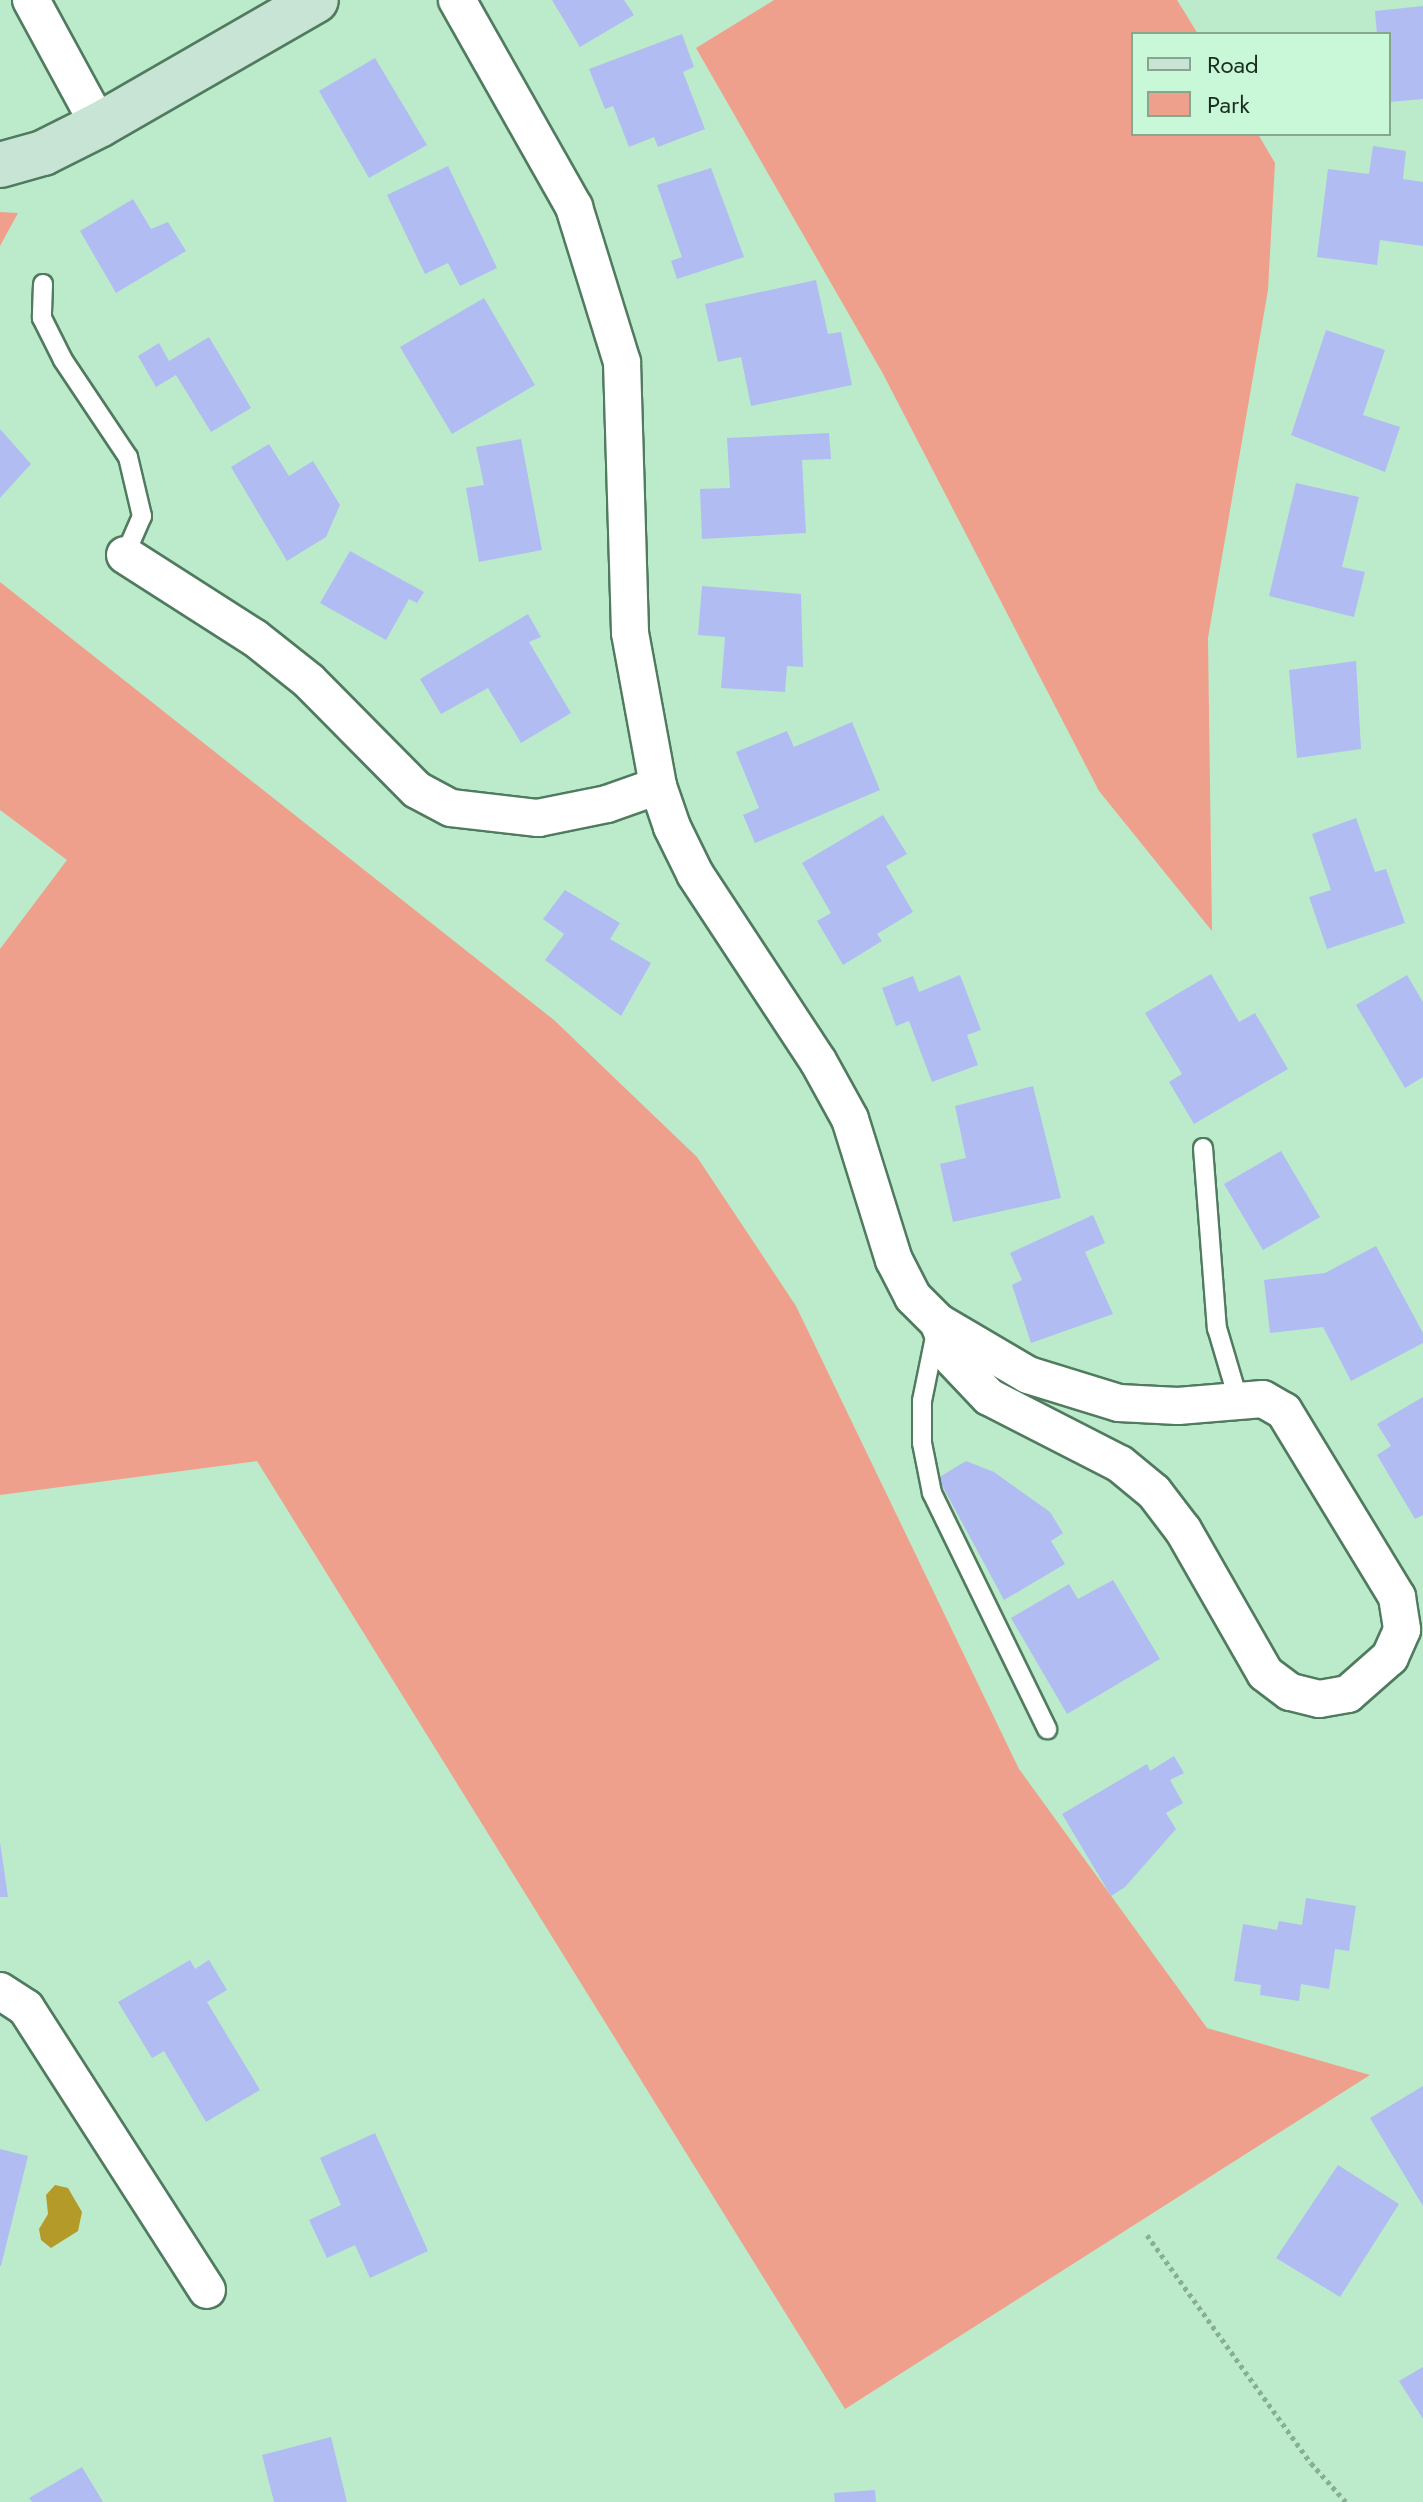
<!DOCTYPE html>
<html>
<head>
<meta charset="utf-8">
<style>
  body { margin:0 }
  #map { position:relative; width:1423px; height:2502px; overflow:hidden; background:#bcebcb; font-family:Jost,sans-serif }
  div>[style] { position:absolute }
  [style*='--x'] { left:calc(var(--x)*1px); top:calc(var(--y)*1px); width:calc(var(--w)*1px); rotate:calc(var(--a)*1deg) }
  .green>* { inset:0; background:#efa08c }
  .water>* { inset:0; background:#b49a28 }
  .building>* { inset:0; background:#b1bcf3 }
  .path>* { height:5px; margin-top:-2.5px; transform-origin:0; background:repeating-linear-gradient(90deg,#88ae94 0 4px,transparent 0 8px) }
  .roads { filter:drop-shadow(2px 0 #507b5f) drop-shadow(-2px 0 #507b5f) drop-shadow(0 2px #507b5f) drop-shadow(0 -2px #507b5f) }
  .lane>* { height:18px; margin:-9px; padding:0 9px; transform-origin:9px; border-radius:9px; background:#fff }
  .street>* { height:36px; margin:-18px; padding:0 18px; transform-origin:18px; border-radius:18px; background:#fff }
  .secondary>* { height:44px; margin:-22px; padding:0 22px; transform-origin:22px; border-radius:22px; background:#c8e4d4 }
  span { translate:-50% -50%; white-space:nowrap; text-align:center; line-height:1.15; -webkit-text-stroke:6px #c9f8d8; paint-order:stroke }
  .legend { position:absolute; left:1131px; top:32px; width:260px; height:104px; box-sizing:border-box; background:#c9f8d8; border:2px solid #83a78f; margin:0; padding:10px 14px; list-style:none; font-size:24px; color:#1b2d21 }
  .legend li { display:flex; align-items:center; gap:16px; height:40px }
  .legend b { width:40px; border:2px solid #83a78f }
</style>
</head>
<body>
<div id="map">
  <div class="green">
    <div style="clip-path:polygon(774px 0,1177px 0,1198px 34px,1133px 34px,1133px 134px,1258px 134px,1275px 163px,1268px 290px,1208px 638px,1212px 931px,1099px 791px,882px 372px,696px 48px)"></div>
    <div style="clip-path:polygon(0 212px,18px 213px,0 246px)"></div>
    <div style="clip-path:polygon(0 582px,554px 1020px,697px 1157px,796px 1306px,1019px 1769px,1207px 2028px,1370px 2075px,845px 2409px,257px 1461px,0 1495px,0 949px,67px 860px,0 810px)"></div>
  </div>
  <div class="water">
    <div style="clip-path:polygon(55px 2185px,68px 2188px,82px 2212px,78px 2231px,51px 2248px,41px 2240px,39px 2229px,48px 2214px,46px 2195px)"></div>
  </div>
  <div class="building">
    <div style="clip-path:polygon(552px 0,624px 0,634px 15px,580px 47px)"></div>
    <div style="clip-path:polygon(1423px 6px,1423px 99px,1389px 102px,1389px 34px,1377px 34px,1375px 11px)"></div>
    <div style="clip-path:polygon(682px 34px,694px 67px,683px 72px,705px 129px,658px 147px,654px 137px,629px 147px,613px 106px,605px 109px,589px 69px)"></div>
    <div style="clip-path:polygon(375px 58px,427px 145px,369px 178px,319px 91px)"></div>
    <div style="clip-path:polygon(1373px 146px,1406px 151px,1403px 179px,1423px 182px,1423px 246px,1380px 240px,1377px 265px,1317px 257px,1328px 169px,1369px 174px)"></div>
    <div style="clip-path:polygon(448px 166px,497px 268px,460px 286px,448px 263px,425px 274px,387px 195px)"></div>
    <div style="clip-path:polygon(711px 168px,744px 257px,677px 279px,671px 261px,682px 257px,657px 185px)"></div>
    <div style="clip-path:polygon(133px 199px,151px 229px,168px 222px,186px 251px,116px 293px,80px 231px)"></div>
    <div style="clip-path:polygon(816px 280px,828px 334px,841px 332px,852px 385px,751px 406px,741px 357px,718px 362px,705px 304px)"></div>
    <div style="clip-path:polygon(484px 298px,535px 385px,452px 434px,400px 347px)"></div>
    <div style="clip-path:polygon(1326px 330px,1385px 350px,1363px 415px,1400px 427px,1385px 472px,1291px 435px)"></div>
    <div style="clip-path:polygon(209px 337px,251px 408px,211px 432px,176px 375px,156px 387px,138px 356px,159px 343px,169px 361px)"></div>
    <div style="clip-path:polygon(0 429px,31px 464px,0 498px)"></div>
    <div style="clip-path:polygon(829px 433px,831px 459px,802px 460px,806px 533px,702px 539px,700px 489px,730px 488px,727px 438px)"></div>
    <div style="clip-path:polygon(521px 439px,542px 550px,479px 562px,466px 488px,484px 485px,476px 447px)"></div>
    <div style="clip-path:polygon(269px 444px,289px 476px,313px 461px,340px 505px,326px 537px,287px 561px,231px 467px)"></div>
    <div style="clip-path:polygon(1296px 483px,1359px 497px,1342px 567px,1365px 572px,1354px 617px,1269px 596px)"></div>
    <div style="clip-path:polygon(350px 551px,424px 592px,417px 603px,409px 599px,386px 640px,320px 603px)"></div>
    <div style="clip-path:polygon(702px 586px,801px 594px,803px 667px,787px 666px,785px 692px,721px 688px,725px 637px,698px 635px)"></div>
    <div style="clip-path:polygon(528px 614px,541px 637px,529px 642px,571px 713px,521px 743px,488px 688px,441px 714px,420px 679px)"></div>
    <div style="clip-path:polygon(1356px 661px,1361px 749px,1297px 758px,1289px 670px)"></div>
    <div style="clip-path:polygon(852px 722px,880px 790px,755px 843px,743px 815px,759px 808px,736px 752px,787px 731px,794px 747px)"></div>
    <div style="clip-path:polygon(883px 815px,907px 854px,886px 866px,913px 912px,877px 934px,882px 941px,843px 965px,817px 921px,831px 913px,802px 863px)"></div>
    <div style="clip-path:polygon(1356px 818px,1375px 872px,1386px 869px,1405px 923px,1327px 949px,1309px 897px,1331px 890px,1312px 834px)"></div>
    <div style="clip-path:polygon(565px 890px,620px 923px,610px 939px,651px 963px,621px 1016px,545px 960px,564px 934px,543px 919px)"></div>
    <div style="clip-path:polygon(1211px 974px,1239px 1022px,1255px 1013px,1288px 1069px,1194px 1124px,1169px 1082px,1182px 1074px,1145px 1013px)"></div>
    <div style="clip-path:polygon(960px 975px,981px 1030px,967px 1035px,978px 1065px,932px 1082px,909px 1021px,896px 1026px,882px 988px,913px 976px,919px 992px)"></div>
    <div style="clip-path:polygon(1407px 975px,1423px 1002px,1423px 1077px,1405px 1088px,1356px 1005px)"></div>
    <div style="clip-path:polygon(1033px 1086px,1061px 1198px,953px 1222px,940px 1164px,966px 1158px,955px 1106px)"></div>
    <div style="clip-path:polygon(1281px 1151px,1320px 1217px,1263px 1250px,1224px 1184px)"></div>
    <div style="clip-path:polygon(1093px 1215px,1105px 1243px,1085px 1252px,1113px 1314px,1031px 1343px,1012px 1285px,1022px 1280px,1010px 1253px)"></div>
    <div style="clip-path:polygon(1376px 1246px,1423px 1333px,1423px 1343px,1351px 1381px,1323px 1327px,1270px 1333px,1264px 1280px,1325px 1273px)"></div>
    <div style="clip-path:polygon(1423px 1397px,1423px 1515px,1415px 1519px,1377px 1455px,1391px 1446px,1377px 1424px)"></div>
    <div style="clip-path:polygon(966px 1461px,994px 1472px,1050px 1512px,1063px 1533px,1051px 1541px,1065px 1564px,1004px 1600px,938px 1478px)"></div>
    <div style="clip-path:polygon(1113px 1580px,1160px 1659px,1067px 1714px,1011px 1618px,1069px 1584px,1078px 1599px)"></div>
    <div style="clip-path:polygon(1174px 1756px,1184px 1773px,1170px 1780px,1183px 1803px,1166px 1813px,1176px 1829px,1125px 1887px,1111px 1896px,1062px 1814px,1147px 1764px,1150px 1771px)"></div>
    <div style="clip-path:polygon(0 1842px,8px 1897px,0 1897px)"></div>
    <div style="clip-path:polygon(1306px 1898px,1356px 1906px,1349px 1951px,1335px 1949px,1329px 1989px,1301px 1984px,1299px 2001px,1260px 1995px,1261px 1985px,1234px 1981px,1243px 1924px,1277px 1930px,1279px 1921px,1302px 1925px)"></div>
    <div style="clip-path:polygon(190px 1960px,195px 1969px,209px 1960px,227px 1990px,207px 2002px,260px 2090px,206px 2122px,164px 2051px,152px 2058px,118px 2002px)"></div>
    <div style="clip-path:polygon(1423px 2086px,1423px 2206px,1370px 2118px)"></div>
    <div style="clip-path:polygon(375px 2133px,428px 2251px,370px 2278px,355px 2245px,327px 2258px,309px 2220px,341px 2205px,320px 2158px)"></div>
    <div style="clip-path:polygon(0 2149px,28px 2156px,1px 2266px,0 2266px)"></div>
    <div style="clip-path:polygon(1338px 2165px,1399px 2204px,1340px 2297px,1276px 2258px)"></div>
    <div style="clip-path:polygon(1423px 2367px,1423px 2419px,1399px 2381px)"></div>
    <div style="clip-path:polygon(331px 2437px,347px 2502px,274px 2502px,262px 2455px)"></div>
    <div style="clip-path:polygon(82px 2467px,103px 2502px,32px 2502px,29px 2498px)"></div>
    <div style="clip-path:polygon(875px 2490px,876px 2502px,835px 2502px,834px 2493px)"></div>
  </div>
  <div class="path">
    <div style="--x:1147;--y:2235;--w:281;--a:54.3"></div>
    <div style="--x:1311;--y:2463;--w:52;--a:48.1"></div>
  </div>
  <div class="roads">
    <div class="lane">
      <div style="--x:43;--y:284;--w:34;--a:92"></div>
      <div style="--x:42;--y:318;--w:47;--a:63.4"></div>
      <div style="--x:63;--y:360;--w:117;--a:56.2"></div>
      <div style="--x:128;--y:457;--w:61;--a:76.7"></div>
      <div style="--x:142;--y:516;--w:43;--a:113.6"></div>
      <div style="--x:1203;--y:1148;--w:181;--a:85.6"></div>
      <div style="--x:1217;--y:1328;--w:74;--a:73.5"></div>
      <div style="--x:936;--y:1332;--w:70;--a:101.5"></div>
      <div style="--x:922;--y:1401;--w:42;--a:90"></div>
      <div style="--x:922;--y:1443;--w:51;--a:78.7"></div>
      <div style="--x:932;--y:1493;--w:263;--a:64"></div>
    </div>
    <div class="street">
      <div style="--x:31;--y:0;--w:142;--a:61.5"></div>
      <div style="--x:457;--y:0;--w:238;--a:60.5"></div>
      <div style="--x:574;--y:207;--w:162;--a:72.8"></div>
      <div style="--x:622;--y:362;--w:271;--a:88.3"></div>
      <div style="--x:630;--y:633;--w:156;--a:79.6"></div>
      <div style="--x:658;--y:786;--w:43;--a:71.1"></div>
      <div style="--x:672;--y:827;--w:52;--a:63.9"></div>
      <div style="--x:695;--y:874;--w:224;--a:56.7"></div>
      <div style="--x:818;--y:1061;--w:66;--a:61.1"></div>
      <div style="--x:850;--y:1119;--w:148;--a:72.7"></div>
      <div style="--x:894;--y:1260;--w:42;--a:62.8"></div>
      <div style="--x:913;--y:1297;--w:35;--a:45"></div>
      <div style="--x:125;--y:555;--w:154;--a:32.6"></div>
      <div style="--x:255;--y:638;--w:69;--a:38.5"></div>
      <div style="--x:309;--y:681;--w:153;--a:45.3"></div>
      <div style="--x:417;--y:790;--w:38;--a:28"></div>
      <div style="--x:451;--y:808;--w:88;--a:6.6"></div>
      <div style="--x:538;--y:818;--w:70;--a:-11.5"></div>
      <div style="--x:607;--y:804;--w:54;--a:-19.4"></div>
      <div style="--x:938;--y:1322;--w:104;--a:30.5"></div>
      <div style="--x:1028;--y:1375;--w:95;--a:17.1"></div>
      <div style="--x:1119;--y:1403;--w:59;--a:2.9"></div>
      <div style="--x:1178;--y:1406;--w:85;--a:-4.7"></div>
      <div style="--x:1263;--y:1399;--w:24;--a:30"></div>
      <div style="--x:1284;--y:1411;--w:218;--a:58.7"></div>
      <div style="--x:1397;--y:1597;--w:33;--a:81"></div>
      <div style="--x:1402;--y:1630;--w:30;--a:114"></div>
      <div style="--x:1390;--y:1657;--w:56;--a:138.6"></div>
      <div style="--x:1348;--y:1694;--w:29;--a:170"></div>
      <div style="--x:1319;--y:1699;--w:30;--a:-166"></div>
      <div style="--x:1290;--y:1692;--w:31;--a:-143"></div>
      <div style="--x:1265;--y:1673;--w:165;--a:-119.8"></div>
      <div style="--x:1183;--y:1530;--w:48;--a:-127.3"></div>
      <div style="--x:1154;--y:1492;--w:44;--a:-140.5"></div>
      <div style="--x:1120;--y:1464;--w:147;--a:-152.9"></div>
      <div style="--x:989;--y:1397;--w:52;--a:-133.5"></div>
      <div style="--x:953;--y:1359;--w:40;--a:-112"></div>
      <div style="--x:0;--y:1991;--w:31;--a:33"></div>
      <div style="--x:26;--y:2008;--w:335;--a:57.3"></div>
    </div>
    <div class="secondary">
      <div style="--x:0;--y:165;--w:45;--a:-15.6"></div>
      <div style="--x:43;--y:153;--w:63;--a:-26.6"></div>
      <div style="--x:99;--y:125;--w:250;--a:-29.9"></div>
    </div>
  </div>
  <ul class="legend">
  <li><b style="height:10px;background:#c8e4d4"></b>Road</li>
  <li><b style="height:22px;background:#efa08c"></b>Park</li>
  </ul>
</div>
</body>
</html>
